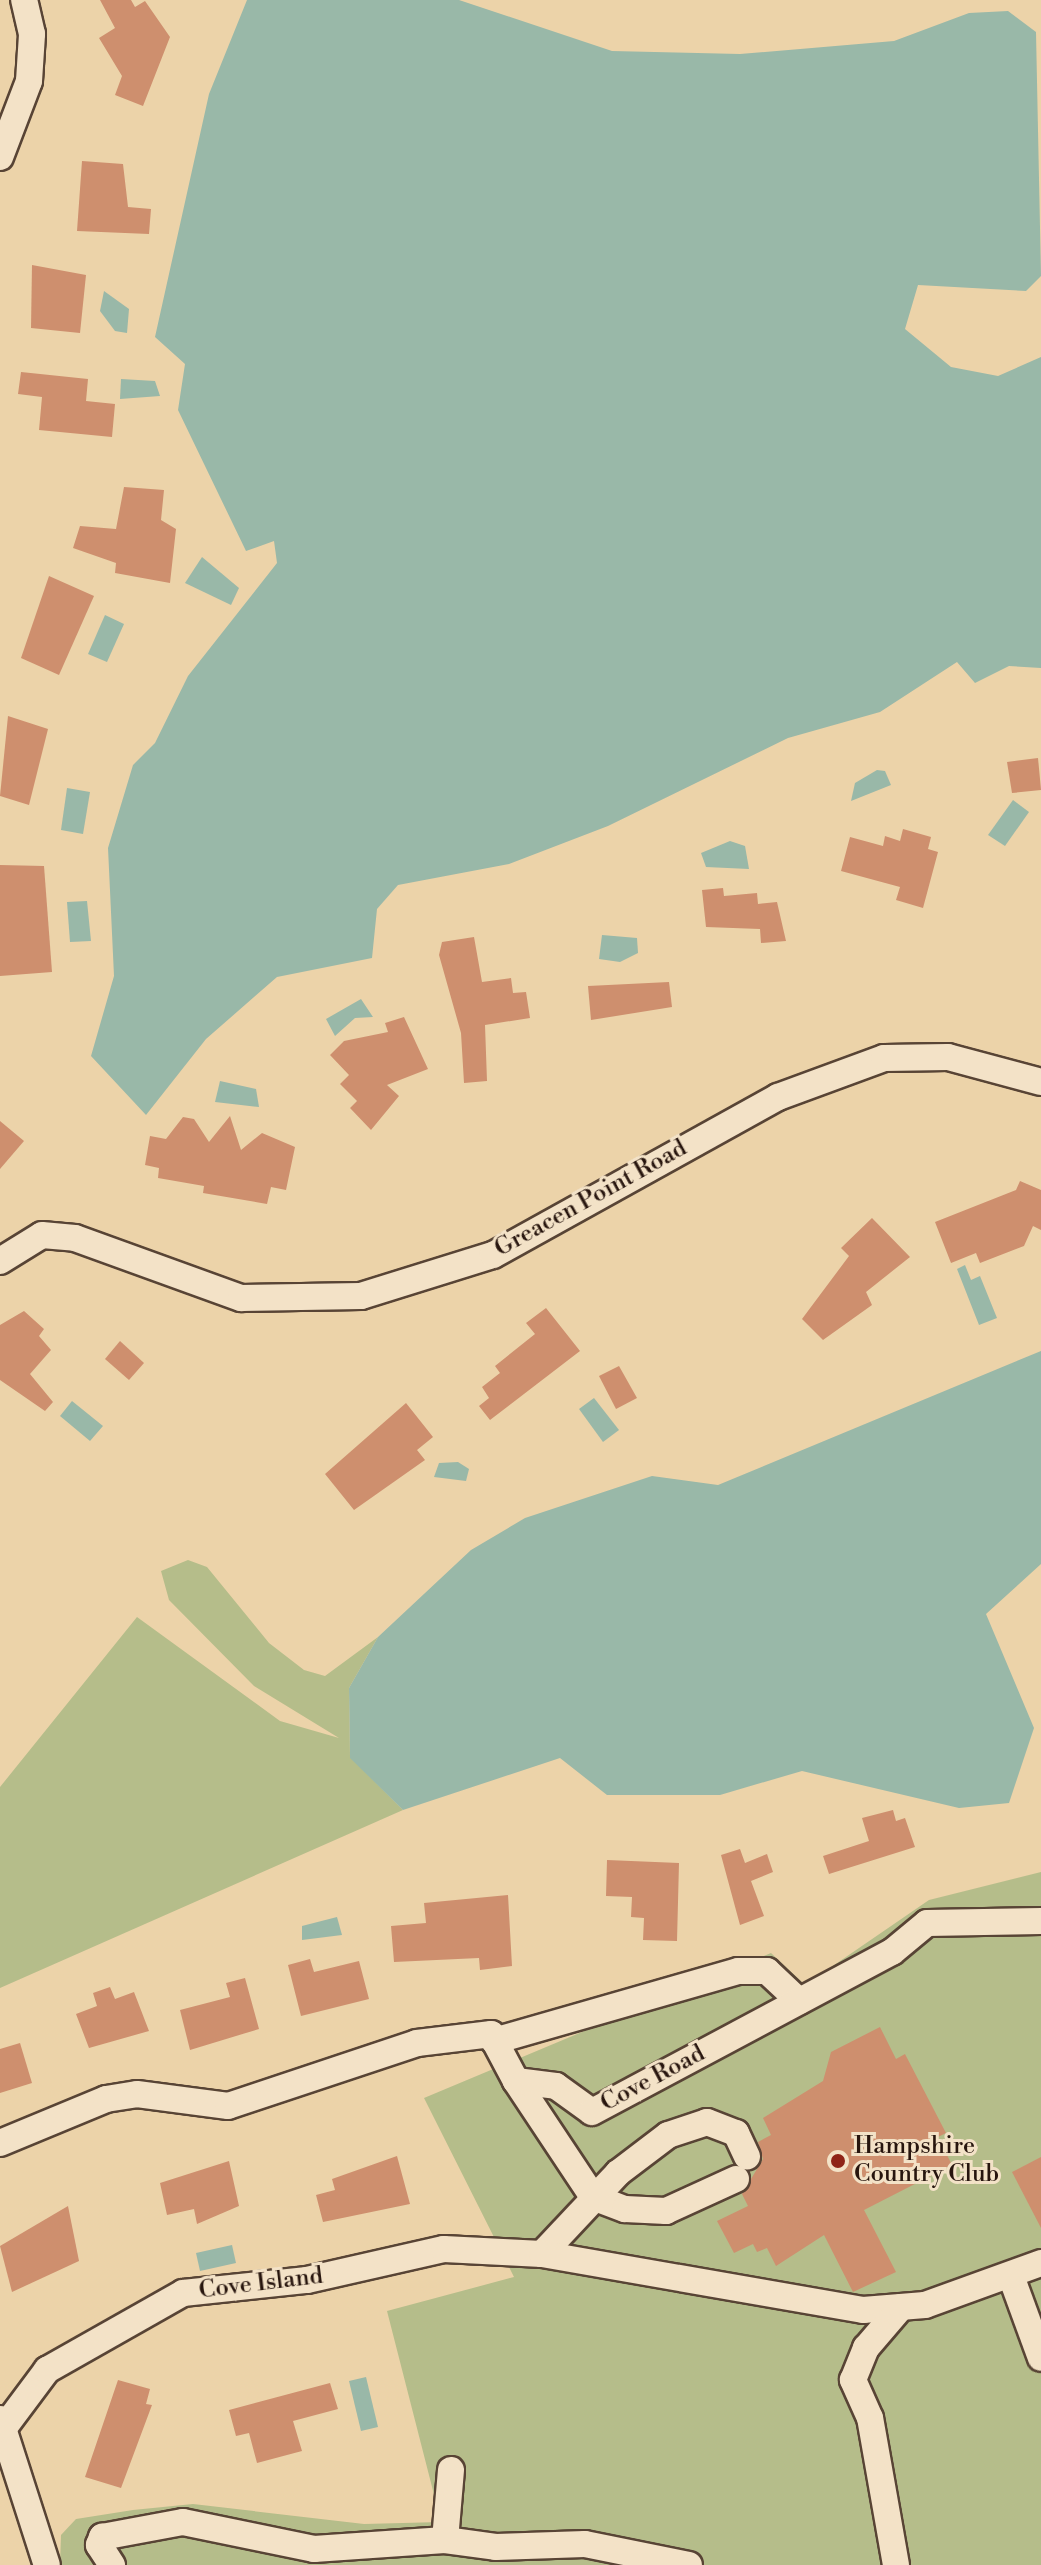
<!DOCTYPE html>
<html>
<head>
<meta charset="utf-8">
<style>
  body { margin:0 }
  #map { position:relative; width:1041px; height:2565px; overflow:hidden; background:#ecd3a9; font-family:"Libre Bodoni",serif }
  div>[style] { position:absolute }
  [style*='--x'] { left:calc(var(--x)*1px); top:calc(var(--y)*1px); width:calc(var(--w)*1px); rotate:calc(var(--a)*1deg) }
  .green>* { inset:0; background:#b5bd8a }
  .water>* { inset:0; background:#99b8a8 }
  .building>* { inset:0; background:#ce8f6e }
  .roads { filter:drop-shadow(2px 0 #584435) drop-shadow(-2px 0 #584435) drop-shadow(0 2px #584435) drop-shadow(0 -2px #584435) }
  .minor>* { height:26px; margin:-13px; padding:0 13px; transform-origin:13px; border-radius:13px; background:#f3e2c7 }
  .dots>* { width:22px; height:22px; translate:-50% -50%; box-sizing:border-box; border:4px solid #f3e2c7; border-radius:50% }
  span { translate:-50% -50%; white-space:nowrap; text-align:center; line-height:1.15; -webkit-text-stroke:6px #f3e2c7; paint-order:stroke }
  .street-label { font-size:24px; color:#27150e }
  .poi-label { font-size:24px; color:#27150e }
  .left { translate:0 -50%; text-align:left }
</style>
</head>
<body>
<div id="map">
  <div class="green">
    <div style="clip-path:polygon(188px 1560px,207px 1567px,269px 1643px,304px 1670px,325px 1676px,378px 1637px,349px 1688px,350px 1757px,403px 1810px,0 1988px,0 1787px,137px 1617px,280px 1721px,339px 1738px,254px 1686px,169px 1600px,161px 1571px)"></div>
    <div style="clip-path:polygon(1041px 1872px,1041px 2565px,60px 2565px,61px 2535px,76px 2519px,133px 2510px,193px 2504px,364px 2524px,441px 2522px,387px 2311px,514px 2277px,424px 2098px,771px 1953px,805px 1985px,929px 1900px)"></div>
  </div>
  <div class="water">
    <div style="clip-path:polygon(247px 0,459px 0,612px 51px,740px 54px,894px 41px,969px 13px,1008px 11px,1036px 32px,1041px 276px,1026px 291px,918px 285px,905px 329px,951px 367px,998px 376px,1041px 357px,1041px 668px,1009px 666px,975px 683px,957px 662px,880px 712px,788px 738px,608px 826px,509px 864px,398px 885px,377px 909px,372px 958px,277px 977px,206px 1039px,146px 1115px,91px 1056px,114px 976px,108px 848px,133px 765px,155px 743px,188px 676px,277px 563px,274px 541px,246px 551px,178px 410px,185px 364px,155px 337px,209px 94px)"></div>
    <div style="clip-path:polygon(104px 291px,129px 309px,127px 333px,115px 331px,100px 311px)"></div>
    <div style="clip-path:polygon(121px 379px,155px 381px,160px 396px,120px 399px)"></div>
    <div style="clip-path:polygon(202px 557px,239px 588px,231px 605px,185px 583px)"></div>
    <div style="clip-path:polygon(105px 615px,124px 624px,107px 662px,88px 654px)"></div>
    <div style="clip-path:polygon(877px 770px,885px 771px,891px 785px,851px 801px,855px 783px)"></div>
    <div style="clip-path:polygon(67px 788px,90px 792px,83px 834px,61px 830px)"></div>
    <div style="clip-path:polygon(1013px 800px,1029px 812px,1005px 846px,988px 835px)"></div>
    <div style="clip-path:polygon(730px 841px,745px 846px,749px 869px,706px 867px,701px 853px)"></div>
    <div style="clip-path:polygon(87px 901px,91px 941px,70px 942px,67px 902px)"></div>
    <div style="clip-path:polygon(602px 935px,637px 938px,638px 953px,620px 962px,599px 959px)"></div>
    <div style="clip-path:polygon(361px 999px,373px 1017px,355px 1018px,335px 1036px,326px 1019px)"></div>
    <div style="clip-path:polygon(220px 1081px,256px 1089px,259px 1107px,215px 1102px)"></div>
    <div style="clip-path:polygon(965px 1265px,971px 1280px,980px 1276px,997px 1318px,979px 1325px,957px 1269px)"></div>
    <div style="clip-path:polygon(1041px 1351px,1041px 1564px,986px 1614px,1034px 1728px,1009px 1803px,959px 1808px,802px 1771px,720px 1795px,607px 1795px,560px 1758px,403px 1810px,350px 1758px,349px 1688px,378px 1637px,471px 1550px,525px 1518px,652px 1476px,718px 1485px)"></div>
    <div style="clip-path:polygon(594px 1398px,619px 1430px,603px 1442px,579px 1409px)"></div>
    <div style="clip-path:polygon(72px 1401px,103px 1426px,90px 1441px,60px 1416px)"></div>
    <div style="clip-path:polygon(458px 1462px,469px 1469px,466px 1481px,434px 1477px,439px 1463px)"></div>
    <div style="clip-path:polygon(337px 1917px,342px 1935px,302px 1940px,302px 1926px)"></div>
    <div style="clip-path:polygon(232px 2245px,236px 2263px,200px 2271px,196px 2253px)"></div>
    <div style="clip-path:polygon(366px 2377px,378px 2427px,361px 2431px,349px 2381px)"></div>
  </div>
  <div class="building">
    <div style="clip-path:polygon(100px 0,131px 0,135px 7px,145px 1px,170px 37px,143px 106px,115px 95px,122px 76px,99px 38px,115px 28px)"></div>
    <div style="clip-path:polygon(82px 161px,123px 164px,128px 207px,151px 209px,149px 234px,77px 231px)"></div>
    <div style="clip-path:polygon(32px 265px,86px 275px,80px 333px,31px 328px)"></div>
    <div style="clip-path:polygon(21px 372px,88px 379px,86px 401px,115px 404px,112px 437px,39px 430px,42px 397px,18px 394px)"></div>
    <div style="clip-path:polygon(124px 487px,164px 490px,161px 520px,176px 529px,170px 583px,115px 573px,116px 563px,73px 548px,80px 526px,116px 529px)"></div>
    <div style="clip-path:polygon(49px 576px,94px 596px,59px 675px,21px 658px)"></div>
    <div style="clip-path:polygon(8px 716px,48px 729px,29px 805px,0 796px)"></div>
    <div style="clip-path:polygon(1038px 758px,1041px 790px,1012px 793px,1007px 762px)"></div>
    <div style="clip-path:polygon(903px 829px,931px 837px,928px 849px,938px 852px,923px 908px,896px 900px,900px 887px,841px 871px,850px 837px,883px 846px,885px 836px,900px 841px)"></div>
    <div style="clip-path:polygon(0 865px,44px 866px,52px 972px,0 976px)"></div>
    <div style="clip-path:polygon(723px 888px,724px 896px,757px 893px,758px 904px,777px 902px,786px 941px,761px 943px,760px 929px,706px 927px,702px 890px)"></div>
    <div style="clip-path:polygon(474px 937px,482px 982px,511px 978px,513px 993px,526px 992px,530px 1018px,485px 1025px,487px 1081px,464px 1083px,461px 1033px,439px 955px,442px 942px)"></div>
    <div style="clip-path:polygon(669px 982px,672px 1007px,591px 1020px,588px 986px)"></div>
    <div style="clip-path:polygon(404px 1017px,428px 1069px,387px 1085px,399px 1096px,371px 1130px,350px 1108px,357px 1101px,340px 1084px,349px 1075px,330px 1055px,344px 1041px,388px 1032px,385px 1023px)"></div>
    <div style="clip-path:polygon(230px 1116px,241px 1150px,262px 1133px,295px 1147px,286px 1190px,271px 1187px,267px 1204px,203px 1193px,204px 1186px,158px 1178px,159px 1168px,145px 1165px,150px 1136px,166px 1139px,183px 1117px,194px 1119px,209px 1142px)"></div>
    <div style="clip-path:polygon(0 1121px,24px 1141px,0 1169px)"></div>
    <div style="clip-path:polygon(1020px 1181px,1041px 1190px,1041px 1230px,1033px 1226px,1024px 1246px,980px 1263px,976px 1253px,951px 1263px,935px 1222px,1016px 1190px)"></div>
    <div style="clip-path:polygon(872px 1218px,910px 1257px,866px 1292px,872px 1305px,823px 1340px,802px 1319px,849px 1256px,841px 1248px)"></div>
    <div style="clip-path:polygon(546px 1308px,580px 1351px,490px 1420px,479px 1406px,489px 1398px,482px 1387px,500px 1373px,495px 1366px,535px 1334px,526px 1323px)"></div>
    <div style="clip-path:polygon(24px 1311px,44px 1329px,39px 1336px,51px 1350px,30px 1374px,53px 1402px,45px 1411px,0 1380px,0 1325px)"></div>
    <div style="clip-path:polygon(120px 1341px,144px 1363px,129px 1380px,105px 1359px)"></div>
    <div style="clip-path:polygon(619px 1366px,637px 1398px,616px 1409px,599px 1376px)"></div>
    <div style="clip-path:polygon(406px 1403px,433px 1437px,417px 1450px,425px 1460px,354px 1510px,325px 1474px)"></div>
    <div style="clip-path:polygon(893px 1810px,896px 1821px,905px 1818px,915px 1847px,829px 1874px,823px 1856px,869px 1841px,862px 1818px)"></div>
    <div style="clip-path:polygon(740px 1849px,745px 1863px,767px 1854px,773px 1872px,751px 1881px,764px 1916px,740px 1925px,721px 1855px)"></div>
    <div style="clip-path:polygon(607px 1860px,679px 1863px,677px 1941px,643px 1940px,644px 1918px,631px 1917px,632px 1897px,606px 1896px)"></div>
    <div style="clip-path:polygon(508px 1895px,512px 1966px,480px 1970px,479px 1958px,394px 1962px,391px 1926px,426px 1923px,424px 1903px)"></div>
    <div style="clip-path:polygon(310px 1959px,314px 1972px,359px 1961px,369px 1999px,301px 2016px,288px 1965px)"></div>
    <div style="clip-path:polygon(245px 1978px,259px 2029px,190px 2050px,180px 2010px,230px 1997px,226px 1983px)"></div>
    <div style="clip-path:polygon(110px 1987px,115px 1999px,134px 1992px,149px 2031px,89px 2048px,76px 2014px,97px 2006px,93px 1993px)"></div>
    <div style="clip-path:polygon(880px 2027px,896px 2059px,905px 2054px,946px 2133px,938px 2137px,952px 2165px,864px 2210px,896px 2272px,853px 2292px,824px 2235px,776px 2266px,767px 2248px,757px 2252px,753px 2244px,734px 2253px,717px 2221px,748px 2206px,742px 2194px,763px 2159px,758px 2142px,771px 2135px,763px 2118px,823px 2081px,831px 2052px)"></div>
    <div style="clip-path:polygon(20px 2043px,32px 2083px,0 2093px,0 2049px)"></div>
    <div style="clip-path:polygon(397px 2156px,410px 2204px,323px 2222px,316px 2195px,335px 2190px,332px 2179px)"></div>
    <div style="clip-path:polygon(1041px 2157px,1041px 2228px,1012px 2172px)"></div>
    <div style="clip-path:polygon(229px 2161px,239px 2206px,197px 2224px,194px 2209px,167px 2215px,160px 2183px)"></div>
    <div style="clip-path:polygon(68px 2206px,79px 2261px,12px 2292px,0 2246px)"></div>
    <div style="clip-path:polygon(118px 2380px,150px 2389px,146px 2404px,152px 2405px,121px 2488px,85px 2477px)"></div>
    <div style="clip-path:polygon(330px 2383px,338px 2409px,293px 2421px,302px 2451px,257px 2463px,249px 2433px,236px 2436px,229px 2410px)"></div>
  </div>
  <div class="roads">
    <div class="minor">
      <div style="--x:0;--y:157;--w:81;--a:-69.1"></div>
      <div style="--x:29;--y:81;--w:47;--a:-86.3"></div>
      <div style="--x:32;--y:34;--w:35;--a:-103"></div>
      <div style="--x:0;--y:1261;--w:49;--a:-31.8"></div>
      <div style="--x:42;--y:1235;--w:33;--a:5"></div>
      <div style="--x:75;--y:1238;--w:177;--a:19.9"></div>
      <div style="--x:241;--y:1298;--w:120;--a:-1"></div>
      <div style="--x:361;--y:1296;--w:138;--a:-17.3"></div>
      <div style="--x:493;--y:1255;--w:326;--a:-29"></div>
      <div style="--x:778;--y:1097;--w:113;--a:-20.2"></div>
      <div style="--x:884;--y:1058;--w:64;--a:-0.9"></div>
      <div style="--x:948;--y:1057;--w:96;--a:15"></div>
      <div style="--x:494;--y:2041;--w:254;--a:-16"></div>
      <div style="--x:738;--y:1971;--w:29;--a:0"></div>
      <div style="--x:767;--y:1971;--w:44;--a:43.2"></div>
      <div style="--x:516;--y:2081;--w:139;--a:56.4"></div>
      <div style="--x:593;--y:2197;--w:34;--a:21"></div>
      <div style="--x:625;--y:2209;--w:41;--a:2.8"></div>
      <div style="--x:666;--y:2211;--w:77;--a:-24.6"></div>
      <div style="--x:0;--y:2143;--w:115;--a:-22.5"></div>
      <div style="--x:106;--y:2099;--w:31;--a:-9"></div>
      <div style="--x:137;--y:2094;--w:92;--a:7.5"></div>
      <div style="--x:228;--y:2106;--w:199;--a:-18.4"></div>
      <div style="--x:417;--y:2043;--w:75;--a:-6.9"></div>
      <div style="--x:491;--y:2034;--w:53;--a:62"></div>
      <div style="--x:516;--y:2081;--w:40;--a:7.1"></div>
      <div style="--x:556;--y:2086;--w:44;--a:35.8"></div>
      <div style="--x:592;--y:2112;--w:340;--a:-28.1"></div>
      <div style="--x:892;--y:1952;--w:45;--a:-39.6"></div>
      <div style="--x:927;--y:1923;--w:114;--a:-1"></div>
      <div style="--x:542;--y:2254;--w:111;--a:-46.8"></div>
      <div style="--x:618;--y:2173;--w:63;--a:-37.2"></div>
      <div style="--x:668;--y:2135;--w:41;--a:-18.4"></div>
      <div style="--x:707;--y:2122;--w:31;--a:21"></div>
      <div style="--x:736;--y:2133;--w:26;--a:65"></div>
      <div style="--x:1011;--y:2276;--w:87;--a:69.9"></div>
      <div style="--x:0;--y:2419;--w:153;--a:72.2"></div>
      <div style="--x:3;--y:2429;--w:74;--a:-53.3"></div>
      <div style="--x:47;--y:2370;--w:156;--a:-29.5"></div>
      <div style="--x:183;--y:2293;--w:125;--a:-6"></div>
      <div style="--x:307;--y:2280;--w:140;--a:-12.8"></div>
      <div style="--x:444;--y:2249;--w:98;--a:2.9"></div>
      <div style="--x:542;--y:2254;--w:326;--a:9.9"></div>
      <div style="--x:863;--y:2310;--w:62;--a:-4.6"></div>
      <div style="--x:925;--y:2305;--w:123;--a:-19.9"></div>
      <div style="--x:451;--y:2470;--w:70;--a:94.9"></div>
      <div style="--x:445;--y:2540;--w:51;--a:7.8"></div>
      <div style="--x:496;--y:2547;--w:89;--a:-1.9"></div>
      <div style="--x:585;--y:2544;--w:106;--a:11.4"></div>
      <div style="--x:112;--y:2565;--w:24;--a:-123"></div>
      <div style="--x:99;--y:2545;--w:9;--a:-69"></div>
      <div style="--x:102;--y:2537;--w:82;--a:-10.5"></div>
      <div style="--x:183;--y:2522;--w:134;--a:11.6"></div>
      <div style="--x:314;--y:2549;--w:131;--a:-3.9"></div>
      <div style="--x:896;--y:2565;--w:149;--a:-100"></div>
      <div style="--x:870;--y:2418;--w:42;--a:-114.1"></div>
      <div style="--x:853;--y:2380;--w:35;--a:-68"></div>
      <div style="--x:866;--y:2348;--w:54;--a:-49.5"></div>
    </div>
  </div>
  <div class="dots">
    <div style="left:838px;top:2161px;background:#8f2418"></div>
  </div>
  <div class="street-label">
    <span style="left:591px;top:1199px;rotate:-29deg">Greacen Point Road</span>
    <span style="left:653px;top:2079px;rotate:-28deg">Cove Road</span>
    <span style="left:261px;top:2284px;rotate:-7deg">Cove Island</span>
  </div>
  <div class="poi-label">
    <span class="left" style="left:854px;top:2161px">Hampshire<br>Country Club</span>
  </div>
</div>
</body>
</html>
